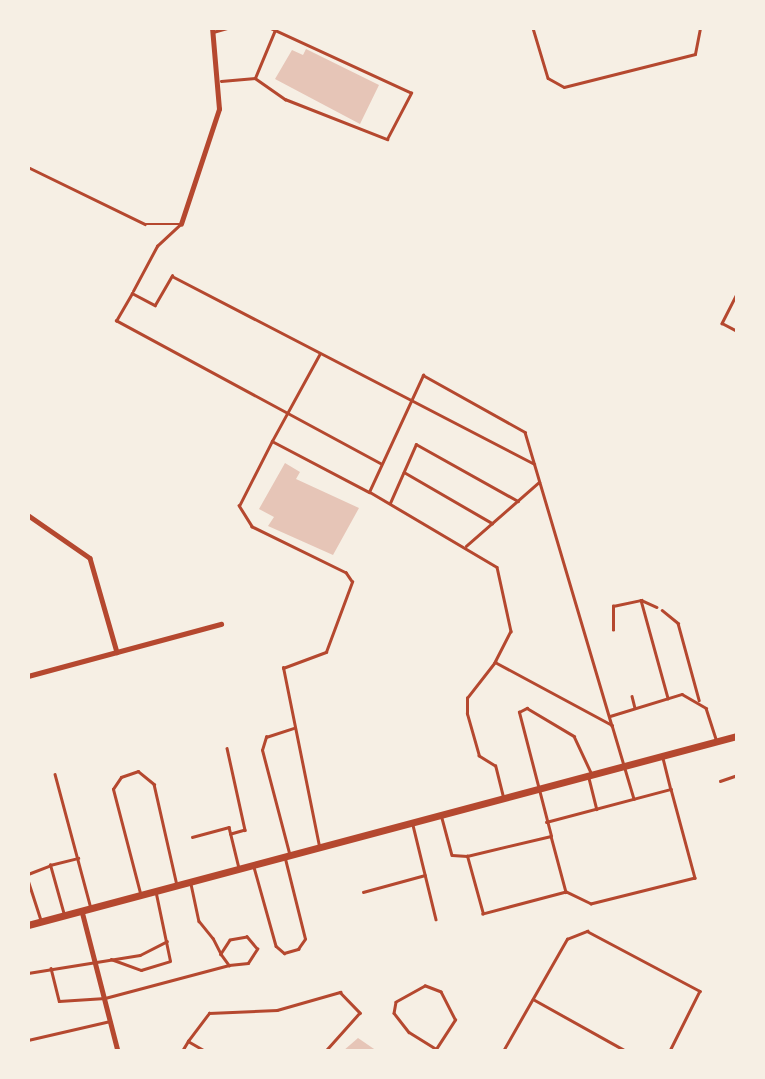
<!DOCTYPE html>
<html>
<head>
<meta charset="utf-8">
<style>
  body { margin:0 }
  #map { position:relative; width:765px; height:1079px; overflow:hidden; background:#f6efe4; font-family:Mulish,sans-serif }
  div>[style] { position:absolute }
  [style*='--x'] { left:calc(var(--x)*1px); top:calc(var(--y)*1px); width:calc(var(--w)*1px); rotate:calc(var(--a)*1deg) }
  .building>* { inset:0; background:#e6c5b7 }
  .service>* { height:2.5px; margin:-1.25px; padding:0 1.25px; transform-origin:1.25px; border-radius:1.25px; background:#b5482f }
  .minor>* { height:4.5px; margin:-2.25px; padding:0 2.25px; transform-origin:2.25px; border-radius:2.25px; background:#b5482f }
  .secondary>* { height:7px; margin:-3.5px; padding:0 3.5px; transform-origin:3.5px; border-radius:3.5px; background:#b5482f }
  span { translate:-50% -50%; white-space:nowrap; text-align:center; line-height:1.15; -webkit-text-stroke:5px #f6efe4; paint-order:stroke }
  .frame { position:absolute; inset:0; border:30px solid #f6efe4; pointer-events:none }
</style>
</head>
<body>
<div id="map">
  <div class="building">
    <div style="clip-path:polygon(306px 49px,379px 85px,360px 124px,275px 79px,292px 50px,303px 55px)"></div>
    <div style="clip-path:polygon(285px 463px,300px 472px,296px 479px,359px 508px,333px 555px,268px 526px,274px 517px,259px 509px)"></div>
    <div style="clip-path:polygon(358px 1038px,377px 1051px,343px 1051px)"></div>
  </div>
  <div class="service">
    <div style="--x:533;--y:28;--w:52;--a:73.3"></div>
    <div style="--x:548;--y:78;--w:18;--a:29"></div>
    <div style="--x:564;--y:87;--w:135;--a:-14.1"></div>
    <div style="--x:695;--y:54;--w:26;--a:-79"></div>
    <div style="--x:213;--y:32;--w:15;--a:-16"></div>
    <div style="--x:255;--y:78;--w:37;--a:35"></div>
    <div style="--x:285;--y:99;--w:110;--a:21.4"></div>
    <div style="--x:387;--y:139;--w:52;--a:-62.4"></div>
    <div style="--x:411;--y:93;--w:155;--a:-155.3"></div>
    <div style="--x:221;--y:81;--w:34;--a:-5"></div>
    <div style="--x:255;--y:78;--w:52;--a:-67.4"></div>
    <div style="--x:28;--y:167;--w:130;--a:26"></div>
    <div style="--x:145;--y:224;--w:36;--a:0"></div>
    <div style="--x:133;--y:291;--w:51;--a:-61.9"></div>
    <div style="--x:157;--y:246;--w:33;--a:-43"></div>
    <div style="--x:737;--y:294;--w:33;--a:117"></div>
    <div style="--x:722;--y:323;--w:17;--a:28"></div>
    <div style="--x:272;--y:441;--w:98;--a:-61.3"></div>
    <div style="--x:381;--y:464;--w:301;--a:-151.6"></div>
    <div style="--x:116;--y:321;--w:32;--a:-60"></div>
    <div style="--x:132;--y:293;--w:26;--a:28"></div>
    <div style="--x:155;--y:305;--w:34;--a:-60"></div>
    <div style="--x:172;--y:276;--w:408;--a:27.4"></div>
    <div style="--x:404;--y:472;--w:102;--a:30.1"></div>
    <div style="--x:370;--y:492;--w:147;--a:30.6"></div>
    <div style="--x:497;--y:567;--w:66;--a:77.7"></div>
    <div style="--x:511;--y:631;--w:35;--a:117"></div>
    <div style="--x:390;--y:503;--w:64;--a:-66.2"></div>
    <div style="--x:416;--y:444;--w:117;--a:29.2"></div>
    <div style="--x:466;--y:546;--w:97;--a:-41.2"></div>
    <div style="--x:641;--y:600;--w:102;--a:74.6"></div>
    <div style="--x:662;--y:610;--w:21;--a:39"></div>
    <div style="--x:678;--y:623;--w:80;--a:74.7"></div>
    <div style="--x:613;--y:630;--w:24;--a:-90"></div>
    <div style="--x:613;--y:606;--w:29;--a:-12"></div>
    <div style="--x:641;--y:600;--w:17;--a:24"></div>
    <div style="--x:632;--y:696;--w:12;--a:76"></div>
    <div style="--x:610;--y:716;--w:75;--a:-17"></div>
    <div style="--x:682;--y:694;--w:28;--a:30"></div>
    <div style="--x:706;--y:708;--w:33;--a:72"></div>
    <div style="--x:227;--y:748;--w:84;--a:77.6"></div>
    <div style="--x:245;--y:830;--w:15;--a:164"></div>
    <div style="--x:663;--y:758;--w:32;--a:76"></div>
    <div style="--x:55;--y:774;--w:139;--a:75"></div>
    <div style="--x:589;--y:778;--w:32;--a:76"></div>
    <div style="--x:720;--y:781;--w:18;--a:-19"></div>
    <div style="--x:503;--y:797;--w:32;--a:-104"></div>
    <div style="--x:495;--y:766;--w:19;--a:-148"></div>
    <div style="--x:479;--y:756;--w:44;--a:-105.9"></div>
    <div style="--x:467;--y:714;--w:16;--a:-90"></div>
    <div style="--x:467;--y:698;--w:46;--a:-52.1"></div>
    <div style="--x:495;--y:662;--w:133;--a:28.3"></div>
    <div style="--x:612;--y:725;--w:77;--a:73.4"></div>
    <div style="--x:442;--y:818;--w:38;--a:75"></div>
    <div style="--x:452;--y:855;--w:15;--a:4"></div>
    <div style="--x:546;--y:822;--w:129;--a:-14.8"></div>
    <div style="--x:671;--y:789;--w:92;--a:74.9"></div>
    <div style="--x:695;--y:878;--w:107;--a:166"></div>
    <div style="--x:591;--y:904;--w:28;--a:-154"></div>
    <div style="--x:413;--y:825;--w:97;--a:76.3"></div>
    <div style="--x:551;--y:836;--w:58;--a:75"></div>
    <div style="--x:566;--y:892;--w:86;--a:165.2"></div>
    <div style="--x:483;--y:914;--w:60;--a:-105.4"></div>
    <div style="--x:467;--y:856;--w:86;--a:-13.4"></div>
    <div style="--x:551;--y:836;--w:128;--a:-104.5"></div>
    <div style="--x:519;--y:712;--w:9;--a:-27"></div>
    <div style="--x:527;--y:708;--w:55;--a:30.8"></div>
    <div style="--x:574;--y:736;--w:40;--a:65"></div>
    <div style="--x:192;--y:837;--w:38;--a:-15"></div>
    <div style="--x:229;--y:827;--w:42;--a:76.3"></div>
    <div style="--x:319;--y:846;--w:182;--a:-101.4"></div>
    <div style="--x:283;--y:668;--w:46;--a:-20.4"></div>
    <div style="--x:326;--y:652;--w:75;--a:-69.6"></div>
    <div style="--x:352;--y:582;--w:11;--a:-124"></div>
    <div style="--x:346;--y:573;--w:105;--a:-153.9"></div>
    <div style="--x:252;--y:527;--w:25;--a:-122"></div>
    <div style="--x:239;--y:506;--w:73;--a:-63.1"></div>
    <div style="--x:272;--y:441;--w:110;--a:27.7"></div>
    <div style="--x:369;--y:492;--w:129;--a:-65.2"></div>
    <div style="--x:423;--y:375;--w:117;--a:29.2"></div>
    <div style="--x:525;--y:432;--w:306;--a:73.5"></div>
    <div style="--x:289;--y:853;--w:106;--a:-104.7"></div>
    <div style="--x:262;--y:750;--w:14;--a:-73"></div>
    <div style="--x:266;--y:737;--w:29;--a:-18"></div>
    <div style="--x:254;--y:867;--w:82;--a:74.4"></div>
    <div style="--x:276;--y:946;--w:11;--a:41"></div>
    <div style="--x:284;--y:953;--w:15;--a:-16"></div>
    <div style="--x:298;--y:949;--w:12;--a:-55"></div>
    <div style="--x:305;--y:939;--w:82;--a:-104"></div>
    <div style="--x:28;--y:874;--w:22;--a:-21"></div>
    <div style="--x:28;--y:880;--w:42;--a:72"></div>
    <div style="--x:191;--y:884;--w:38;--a:78"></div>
    <div style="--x:199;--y:921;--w:22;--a:51"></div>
    <div style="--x:213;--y:938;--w:18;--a:63"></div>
    <div style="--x:221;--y:954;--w:14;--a:54"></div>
    <div style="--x:229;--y:965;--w:19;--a:-6"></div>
    <div style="--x:248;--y:963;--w:17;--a:-57"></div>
    <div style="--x:257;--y:949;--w:16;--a:-130"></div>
    <div style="--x:247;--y:937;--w:17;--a:170"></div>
    <div style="--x:230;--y:940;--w:17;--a:123"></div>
    <div style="--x:363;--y:892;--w:64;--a:-15.3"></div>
    <div style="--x:140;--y:893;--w:107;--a:-104.6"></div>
    <div style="--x:113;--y:789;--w:14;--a:-56"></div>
    <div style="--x:121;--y:777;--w:18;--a:-19"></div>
    <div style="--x:138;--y:771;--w:21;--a:39"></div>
    <div style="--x:154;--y:784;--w:104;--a:77.2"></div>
    <div style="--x:64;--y:915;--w:52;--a:-105.6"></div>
    <div style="--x:50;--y:865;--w:29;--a:-14"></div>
    <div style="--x:111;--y:959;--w:32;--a:20"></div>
    <div style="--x:141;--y:970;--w:30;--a:-17"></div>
    <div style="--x:170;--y:961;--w:68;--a:-101.8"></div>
    <div style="--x:51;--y:968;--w:34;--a:76"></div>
    <div style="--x:59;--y:1001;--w:46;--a:-3.7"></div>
    <div style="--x:105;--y:998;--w:128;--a:-14.9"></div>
    <div style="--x:28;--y:973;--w:113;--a:-9.1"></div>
    <div style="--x:140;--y:955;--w:30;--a:-27"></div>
    <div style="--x:533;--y:999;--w:107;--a:29.2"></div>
    <div style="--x:28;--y:1040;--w:84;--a:-13"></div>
    <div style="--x:188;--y:1041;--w:35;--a:-53"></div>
    <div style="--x:209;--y:1013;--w:68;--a:-2.5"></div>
    <div style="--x:277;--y:1010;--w:66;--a:-15.9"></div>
    <div style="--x:340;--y:992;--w:29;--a:46"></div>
    <div style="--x:360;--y:1013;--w:51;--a:131.8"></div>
    <div style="--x:436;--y:1049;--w:35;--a:-57"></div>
    <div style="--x:455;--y:1020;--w:31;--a:-117"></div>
    <div style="--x:441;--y:992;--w:17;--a:-159"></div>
    <div style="--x:425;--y:986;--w:33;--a:151"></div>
    <div style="--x:396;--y:1002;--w:11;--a:100"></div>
    <div style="--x:394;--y:1013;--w:24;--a:52"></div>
    <div style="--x:409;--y:1032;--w:36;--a:32"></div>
    <div style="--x:182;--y:1051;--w:12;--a:-59"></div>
    <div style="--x:188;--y:1041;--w:20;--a:30"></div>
    <div style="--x:503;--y:1051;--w:129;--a:-60.3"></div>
    <div style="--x:567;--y:939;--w:22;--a:-22"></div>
    <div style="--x:587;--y:931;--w:128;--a:28"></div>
    <div style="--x:700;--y:991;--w:67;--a:116.6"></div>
  </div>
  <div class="minor">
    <div style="--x:181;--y:224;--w:121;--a:-71.7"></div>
    <div style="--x:219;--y:109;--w:81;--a:-94.9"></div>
    <div style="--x:28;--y:515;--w:75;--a:34.7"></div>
    <div style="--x:90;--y:558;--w:98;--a:74"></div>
    <div style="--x:28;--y:676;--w:200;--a:-15.1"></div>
    <div style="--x:82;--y:911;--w:145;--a:75.6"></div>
  </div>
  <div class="secondary">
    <div style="--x:28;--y:925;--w:734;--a:-14.93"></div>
  </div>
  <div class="frame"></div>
</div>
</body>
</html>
